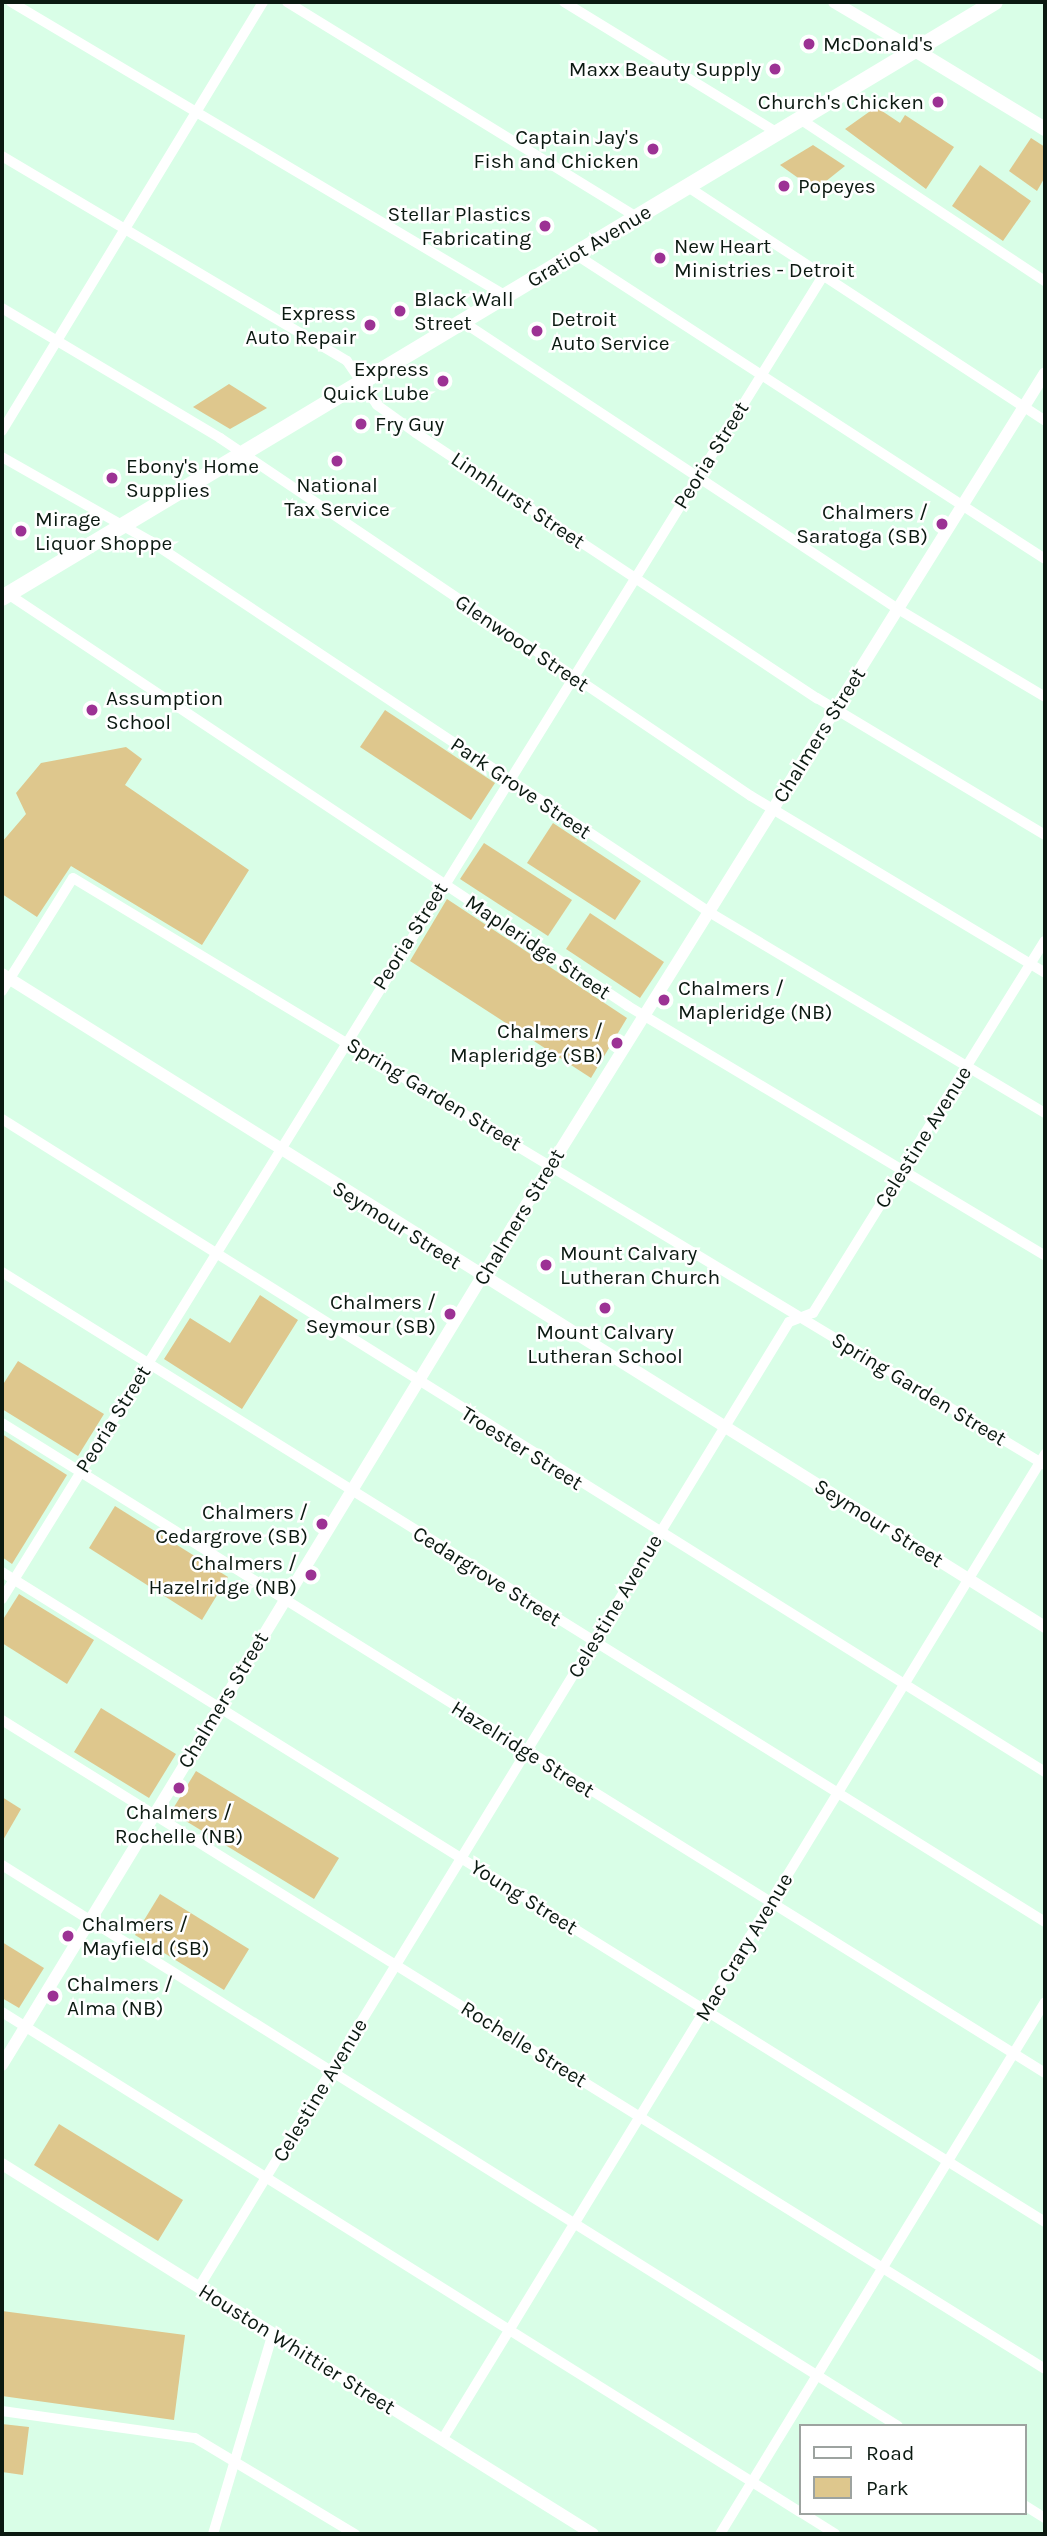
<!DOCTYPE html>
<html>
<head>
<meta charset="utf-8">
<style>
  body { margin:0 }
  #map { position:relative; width:1047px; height:2536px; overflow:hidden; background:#d9fee7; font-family:Karla,sans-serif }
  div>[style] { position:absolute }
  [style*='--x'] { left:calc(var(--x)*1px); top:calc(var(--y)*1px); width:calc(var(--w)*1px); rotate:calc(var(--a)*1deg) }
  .green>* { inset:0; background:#dec78d }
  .minor>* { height:10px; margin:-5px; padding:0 5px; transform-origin:5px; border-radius:5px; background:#fff }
  .tertiary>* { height:12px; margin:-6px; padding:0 6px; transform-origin:6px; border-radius:6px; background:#fff }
  .secondary>* { height:14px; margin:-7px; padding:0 7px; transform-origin:7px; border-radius:7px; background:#fff }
  .primary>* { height:16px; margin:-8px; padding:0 8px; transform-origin:8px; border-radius:8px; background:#fff }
  .dots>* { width:19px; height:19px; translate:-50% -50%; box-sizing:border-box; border:4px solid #fff; border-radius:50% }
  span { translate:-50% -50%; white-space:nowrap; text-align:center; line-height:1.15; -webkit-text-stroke:5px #fff; paint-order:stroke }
  .poi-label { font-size:21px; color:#0b1911 }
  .left { translate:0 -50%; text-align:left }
  .right { translate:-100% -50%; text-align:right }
  .street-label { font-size:21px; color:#0b1911 }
  .frame { position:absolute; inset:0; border:4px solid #0b1911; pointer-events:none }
  .legend { position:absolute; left:799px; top:2424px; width:228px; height:91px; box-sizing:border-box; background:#fff; border:2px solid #9da3a0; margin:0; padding:9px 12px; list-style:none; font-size:21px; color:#0b1911 }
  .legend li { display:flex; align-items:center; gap:14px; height:35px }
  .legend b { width:35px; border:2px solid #9da3a0 }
</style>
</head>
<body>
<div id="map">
  <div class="green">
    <div style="clip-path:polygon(876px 107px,900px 123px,905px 115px,954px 147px,926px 189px,845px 129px)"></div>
    <div style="clip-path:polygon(1031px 138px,1045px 147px,1045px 177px,1037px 191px,1009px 171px)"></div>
    <div style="clip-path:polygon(813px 145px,845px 166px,815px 190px,780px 165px)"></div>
    <div style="clip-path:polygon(980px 165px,1031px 201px,1003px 241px,952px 206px)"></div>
    <div style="clip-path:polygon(229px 384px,267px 408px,230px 429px,193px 407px)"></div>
    <div style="clip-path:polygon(385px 710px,495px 783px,471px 820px,360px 747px)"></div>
    <div style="clip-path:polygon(126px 747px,142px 759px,125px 785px,249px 870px,202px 945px,71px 866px,37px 917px,2px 894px,2px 842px,26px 814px,16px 793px,41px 763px)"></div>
    <div style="clip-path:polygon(553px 823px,641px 881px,615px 920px,527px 863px)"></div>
    <div style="clip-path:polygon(484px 843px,572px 900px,548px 936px,460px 879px)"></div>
    <div style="clip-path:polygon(447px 899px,627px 1018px,591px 1078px,410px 961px)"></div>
    <div style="clip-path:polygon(590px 913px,664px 962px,640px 998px,566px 949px)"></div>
    <div style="clip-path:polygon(260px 1295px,298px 1320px,242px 1409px,164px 1359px,190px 1318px,230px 1343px)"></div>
    <div style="clip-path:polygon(18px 1361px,104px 1414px,78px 1456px,2px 1409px,2px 1386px)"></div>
    <div style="clip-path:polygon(2px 1434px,67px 1475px,12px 1564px,2px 1557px)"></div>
    <div style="clip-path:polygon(115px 1506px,228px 1577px,202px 1620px,89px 1548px)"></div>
    <div style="clip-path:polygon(19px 1594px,94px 1640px,67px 1684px,2px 1643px,2px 1621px)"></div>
    <div style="clip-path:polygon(101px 1708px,176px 1754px,149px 1798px,74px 1752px)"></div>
    <div style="clip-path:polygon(196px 1771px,339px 1858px,314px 1899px,171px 1812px)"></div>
    <div style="clip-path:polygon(2px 1797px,21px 1809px,2px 1842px)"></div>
    <div style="clip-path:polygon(160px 1894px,249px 1949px,224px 1990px,135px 1935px)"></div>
    <div style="clip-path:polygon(2px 1942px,44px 1968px,19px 2008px,2px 1998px)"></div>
    <div style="clip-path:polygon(59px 2124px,183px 2200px,158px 2241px,34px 2165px)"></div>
    <div style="clip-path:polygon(2px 2311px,185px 2335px,174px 2420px,2px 2396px)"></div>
    <div style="clip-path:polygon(2px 2424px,29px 2427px,23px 2475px,2px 2472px)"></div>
  </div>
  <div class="minor">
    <div style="--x:11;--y:2;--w:576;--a:30.71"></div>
    <div style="--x:287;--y:2;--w:411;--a:31.6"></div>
    <div style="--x:564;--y:2;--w:251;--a:31.5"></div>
    <div style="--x:800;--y:119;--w:294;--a:33.5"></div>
    <div style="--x:2;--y:156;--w:401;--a:30.7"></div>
    <div style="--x:347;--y:361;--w:53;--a:55.7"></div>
    <div style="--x:377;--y:405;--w:48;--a:35.7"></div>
    <div style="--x:416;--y:433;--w:481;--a:33.5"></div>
    <div style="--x:817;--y:698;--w:266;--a:31"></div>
    <div style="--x:688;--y:187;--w:427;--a:33.2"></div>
    <div style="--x:575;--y:254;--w:560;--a:32.98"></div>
    <div style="--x:2;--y:308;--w:254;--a:30.8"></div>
    <div style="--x:220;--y:438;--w:640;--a:33.99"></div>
    <div style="--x:751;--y:796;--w:343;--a:31"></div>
    <div style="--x:463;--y:322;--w:521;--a:33.42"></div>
    <div style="--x:898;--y:609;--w:171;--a:30.9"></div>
    <div style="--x:2;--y:431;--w:502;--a:-58.68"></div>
    <div style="--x:2;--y:457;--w:170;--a:29.6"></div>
    <div style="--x:150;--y:541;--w:671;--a:33.57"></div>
    <div style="--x:709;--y:912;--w:392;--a:30.9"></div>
    <div style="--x:8;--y:594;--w:744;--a:33.6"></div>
    <div style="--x:628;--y:1006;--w:486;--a:30.9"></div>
    <div style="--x:2;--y:991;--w:133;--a:-57.9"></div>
    <div style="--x:73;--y:878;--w:1135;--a:31.13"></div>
    <div style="--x:2;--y:1119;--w:1231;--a:32.05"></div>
    <div style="--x:2;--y:1272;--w:1229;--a:31.93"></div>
    <div style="--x:2;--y:1423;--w:1229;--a:31.93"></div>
    <div style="--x:2;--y:1572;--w:1229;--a:31.93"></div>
    <div style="--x:2;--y:1599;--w:1557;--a:-58.18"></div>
    <div style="--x:2;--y:1720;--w:1228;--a:31.89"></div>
    <div style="--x:2;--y:1865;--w:1057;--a:32.05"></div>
    <div style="--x:2;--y:2012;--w:942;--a:32.07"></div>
    <div style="--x:199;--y:2287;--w:1131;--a:-58.56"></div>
    <div style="--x:789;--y:1322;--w:26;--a:-21"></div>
    <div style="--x:813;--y:1313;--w:438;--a:-58.1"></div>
    <div style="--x:2;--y:2411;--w:195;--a:8"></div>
    <div style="--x:195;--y:2438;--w:187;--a:31"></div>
    <div style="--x:442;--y:2440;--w:1156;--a:-58.55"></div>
    <div style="--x:1024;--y:2505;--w:25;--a:32"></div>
    <div style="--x:802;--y:2513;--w:39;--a:32"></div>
    <div style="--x:213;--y:2534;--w:210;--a:-73.4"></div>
    <div style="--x:720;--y:2534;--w:623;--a:-58.58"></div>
  </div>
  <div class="tertiary">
    <div style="--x:834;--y:2;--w:94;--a:30.7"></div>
    <div style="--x:2;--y:974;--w:1231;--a:32.05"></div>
    <div style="--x:2;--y:2065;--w:982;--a:-58.66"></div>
    <div style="--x:513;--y:1226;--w:1005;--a:-58.05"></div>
    <div style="--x:2;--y:2164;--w:697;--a:32.05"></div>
  </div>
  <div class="secondary">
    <div style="--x:915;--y:50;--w:152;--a:31.3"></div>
  </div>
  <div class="primary">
    <div style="--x:2;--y:598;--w:1158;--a:-30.97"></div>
  </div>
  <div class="dots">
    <div style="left:809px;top:44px;background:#9c3294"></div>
    <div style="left:775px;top:69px;background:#9c3294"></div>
    <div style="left:938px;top:102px;background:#9c3294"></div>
    <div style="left:653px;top:149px;background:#9c3294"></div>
    <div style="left:784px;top:186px;background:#9c3294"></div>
    <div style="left:545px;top:226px;background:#9c3294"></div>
    <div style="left:660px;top:258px;background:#9c3294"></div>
    <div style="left:400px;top:311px;background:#9c3294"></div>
    <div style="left:370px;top:325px;background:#9c3294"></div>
    <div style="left:537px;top:331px;background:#9c3294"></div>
    <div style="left:443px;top:381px;background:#9c3294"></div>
    <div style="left:361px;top:424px;background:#9c3294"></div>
    <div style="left:337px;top:461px;background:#9c3294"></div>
    <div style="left:112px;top:478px;background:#9c3294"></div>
    <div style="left:942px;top:524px;background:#9c3294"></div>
    <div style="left:21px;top:531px;background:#9c3294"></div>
    <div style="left:92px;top:710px;background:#9c3294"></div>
    <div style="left:664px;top:1000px;background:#9c3294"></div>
    <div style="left:617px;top:1043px;background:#9c3294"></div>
    <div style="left:546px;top:1265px;background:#9c3294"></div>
    <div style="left:605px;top:1308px;background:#9c3294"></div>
    <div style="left:450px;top:1314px;background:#9c3294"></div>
    <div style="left:322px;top:1524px;background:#9c3294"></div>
    <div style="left:311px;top:1575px;background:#9c3294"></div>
    <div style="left:179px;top:1788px;background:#9c3294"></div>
    <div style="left:68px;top:1936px;background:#9c3294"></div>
    <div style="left:53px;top:1996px;background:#9c3294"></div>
  </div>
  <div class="poi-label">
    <span class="left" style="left:823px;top:44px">McDonald's</span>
    <span class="right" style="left:761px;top:69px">Maxx Beauty Supply</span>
    <span class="right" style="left:924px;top:102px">Church's Chicken</span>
    <span class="right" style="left:639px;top:149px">Captain Jay's<br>Fish and Chicken</span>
    <span class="left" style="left:798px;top:186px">Popeyes</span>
    <span class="right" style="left:531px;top:226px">Stellar Plastics<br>Fabricating</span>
    <span class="left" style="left:674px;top:258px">New Heart<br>Ministries - Detroit</span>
    <span class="left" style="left:414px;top:311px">Black Wall<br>Street</span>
    <span class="right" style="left:356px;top:325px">Express<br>Auto Repair</span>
    <span class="left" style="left:551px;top:331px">Detroit<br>Auto Service</span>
    <span class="right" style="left:429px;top:381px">Express<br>Quick Lube</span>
    <span class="left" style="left:375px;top:424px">Fry Guy</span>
    <span class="left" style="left:126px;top:478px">Ebony's Home<br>Supplies</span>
    <span style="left:337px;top:497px">National<br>Tax Service</span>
    <span class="right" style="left:928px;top:524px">Chalmers /<br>Saratoga (SB)</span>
    <span class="left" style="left:35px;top:531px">Mirage<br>Liquor Shoppe</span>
    <span class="left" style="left:106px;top:710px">Assumption<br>School</span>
    <span class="left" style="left:678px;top:1000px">Chalmers /<br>Mapleridge (NB)</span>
    <span class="right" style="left:603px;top:1043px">Chalmers /<br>Mapleridge (SB)</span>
    <span class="left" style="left:560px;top:1265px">Mount Calvary<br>Lutheran Church</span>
    <span class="right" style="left:436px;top:1314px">Chalmers /<br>Seymour (SB)</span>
    <span style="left:605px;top:1344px">Mount Calvary<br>Lutheran School</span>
    <span class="right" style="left:308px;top:1524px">Chalmers /<br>Cedargrove (SB)</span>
    <span class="right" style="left:297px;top:1575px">Chalmers /<br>Hazelridge (NB)</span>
    <span style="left:179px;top:1824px">Chalmers /<br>Rochelle (NB)</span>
    <span class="left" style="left:82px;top:1936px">Chalmers /<br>Mayfield (SB)</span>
    <span class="left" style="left:67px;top:1996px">Chalmers /<br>Alma (NB)</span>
  </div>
  <div class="street-label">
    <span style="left:589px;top:246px;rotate:-31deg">Gratiot Avenue</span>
    <span style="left:711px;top:455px;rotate:-58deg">Peoria Street</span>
    <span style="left:518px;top:500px;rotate:34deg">Linnhurst Street</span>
    <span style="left:522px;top:643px;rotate:34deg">Glenwood Street</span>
    <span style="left:819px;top:735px;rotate:-58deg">Chalmers Street</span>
    <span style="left:521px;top:788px;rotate:34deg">Park Grove Street</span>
    <span style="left:410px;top:936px;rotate:-58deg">Peoria Street</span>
    <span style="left:538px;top:947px;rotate:34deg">Mapleridge Street</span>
    <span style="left:434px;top:1094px;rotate:31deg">Spring Garden Street</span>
    <span style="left:923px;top:1137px;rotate:-58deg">Celestine Avenue</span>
    <span style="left:519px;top:1217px;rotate:-59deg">Chalmers Street</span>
    <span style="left:397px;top:1225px;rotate:32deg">Seymour Street</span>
    <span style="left:919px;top:1389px;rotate:31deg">Spring Garden Street</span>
    <span style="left:113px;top:1419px;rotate:-58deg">Peoria Street</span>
    <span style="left:522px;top:1448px;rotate:32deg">Troester Street</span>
    <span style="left:879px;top:1523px;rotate:32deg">Seymour Street</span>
    <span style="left:487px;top:1576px;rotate:32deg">Cedargrove Street</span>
    <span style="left:615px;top:1606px;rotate:-59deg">Celestine Avenue</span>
    <span style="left:223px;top:1700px;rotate:-59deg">Chalmers Street</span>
    <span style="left:523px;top:1749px;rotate:32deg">Hazelridge Street</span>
    <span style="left:524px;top:1897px;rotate:32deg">Young Street</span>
    <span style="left:744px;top:1947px;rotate:-59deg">Mac Crary Avenue</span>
    <span style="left:524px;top:2044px;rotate:32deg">Rochelle Street</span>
    <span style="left:320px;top:2090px;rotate:-59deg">Celestine Avenue</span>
    <span style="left:297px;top:2349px;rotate:32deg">Houston Whittier Street</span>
  </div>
  <div class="frame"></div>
  <ul class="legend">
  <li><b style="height:9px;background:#fff"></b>Road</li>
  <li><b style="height:19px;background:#dec78d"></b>Park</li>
  </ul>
</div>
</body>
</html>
